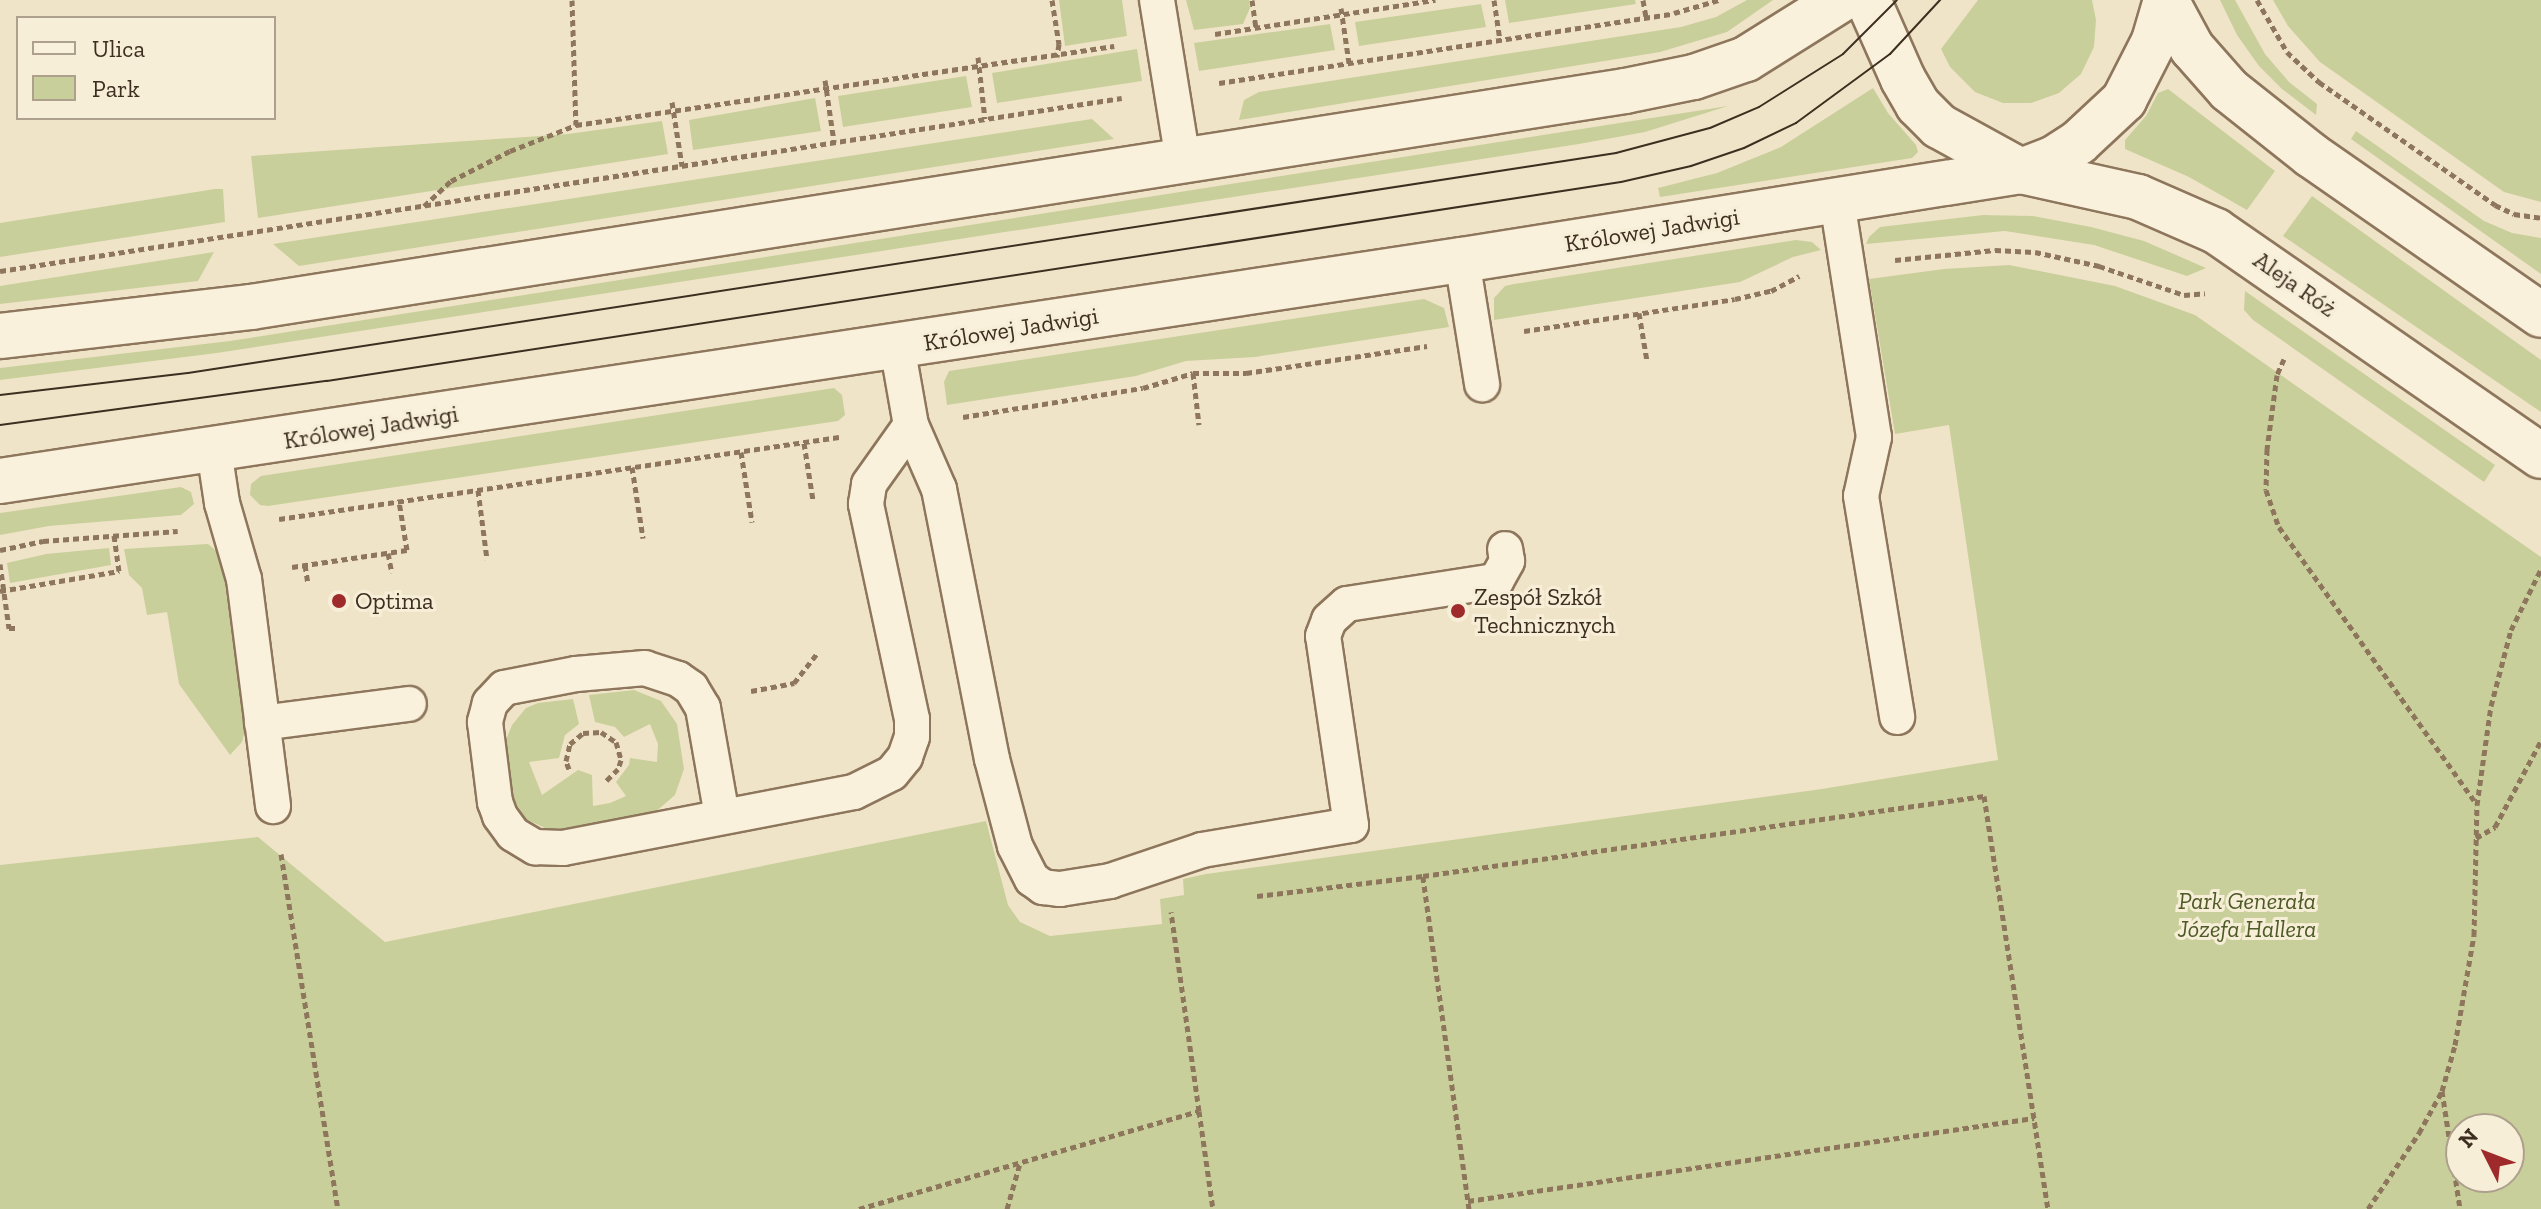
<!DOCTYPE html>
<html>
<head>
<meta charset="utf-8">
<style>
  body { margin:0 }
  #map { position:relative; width:2541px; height:1209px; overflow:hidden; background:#f0e4c8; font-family:"Zilla Slab",serif }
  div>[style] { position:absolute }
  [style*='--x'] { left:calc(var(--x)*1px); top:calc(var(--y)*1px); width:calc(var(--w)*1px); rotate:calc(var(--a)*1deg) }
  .green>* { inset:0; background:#c9cf9b }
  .path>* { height:5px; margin-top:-2.5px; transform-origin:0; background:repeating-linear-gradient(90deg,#8d765c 0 6px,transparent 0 10px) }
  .roads { filter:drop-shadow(2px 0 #8d765c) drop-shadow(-2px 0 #8d765c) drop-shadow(0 2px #8d765c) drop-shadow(0 -2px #8d765c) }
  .lane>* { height:34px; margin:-17px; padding:0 17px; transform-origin:17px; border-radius:17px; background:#faf1dc }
  .secondary>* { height:44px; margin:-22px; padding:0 22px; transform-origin:22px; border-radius:22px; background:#faf1dc }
  .tram>* { height:2px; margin:-1px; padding:0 1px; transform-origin:1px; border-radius:1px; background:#3d2e20 }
  .dots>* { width:22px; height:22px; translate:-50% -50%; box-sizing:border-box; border:4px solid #f7eed8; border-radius:50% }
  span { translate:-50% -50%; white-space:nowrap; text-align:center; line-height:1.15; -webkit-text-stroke:6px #f7eed8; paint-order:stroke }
  .street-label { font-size:24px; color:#3d2e20 }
  .poi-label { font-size:24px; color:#3d2e20 }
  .left { translate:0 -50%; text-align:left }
  .park-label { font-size:24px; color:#4d5a26; font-style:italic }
  .legend { position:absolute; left:16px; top:16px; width:260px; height:104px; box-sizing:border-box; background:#f7eed8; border:2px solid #ada18e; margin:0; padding:10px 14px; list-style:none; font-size:24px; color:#3d2e20 }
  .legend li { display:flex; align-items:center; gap:16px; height:40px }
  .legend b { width:40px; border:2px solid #ada18e }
  .north { position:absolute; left:2445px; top:1113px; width:80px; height:80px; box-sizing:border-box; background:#f7eed8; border:2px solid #ada18e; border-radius:50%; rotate:312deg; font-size:22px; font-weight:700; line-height:32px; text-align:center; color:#3d2e20 }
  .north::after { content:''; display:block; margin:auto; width:28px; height:36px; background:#9e2a2b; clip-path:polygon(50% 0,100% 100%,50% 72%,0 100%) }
</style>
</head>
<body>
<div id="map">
  <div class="green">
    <div style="clip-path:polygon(1059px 0,1122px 0,1127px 36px,1065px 46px)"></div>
    <div style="clip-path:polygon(1186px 0,1249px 0,1250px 8px,1243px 24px,1194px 30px)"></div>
    <div style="clip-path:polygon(1505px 0,1635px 0,1636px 4px,1509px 23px)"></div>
    <div style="clip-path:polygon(1747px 0,1773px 0,1727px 32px,1660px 52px,1239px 120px,1244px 100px,1259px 92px,1681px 27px,1716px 17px)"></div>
    <div style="clip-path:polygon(1978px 0,2092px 0,2096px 20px,2094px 47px,2081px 74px,2059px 93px,2031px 103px,2003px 103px,1975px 92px,1950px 67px,1941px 49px)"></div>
    <div style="clip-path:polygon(2220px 0,2235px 0,2265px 54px,2289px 82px,2317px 104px,2316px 115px,2282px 89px,2259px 66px,2237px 35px)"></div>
    <div style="clip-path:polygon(2273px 0,2541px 0,2541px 202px,2504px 192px,2320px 62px,2288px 26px)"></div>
    <div style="clip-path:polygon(1481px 4px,1486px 27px,1359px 46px,1355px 22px)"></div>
    <div style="clip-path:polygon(1330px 24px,1335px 50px,1199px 71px,1194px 43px)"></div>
    <div style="clip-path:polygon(1137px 49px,1142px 81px,997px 103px,992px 73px)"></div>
    <div style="clip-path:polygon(966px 76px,972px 107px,843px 127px,838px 96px)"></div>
    <div style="clip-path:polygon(1873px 88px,1888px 113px,1916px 145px,1918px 152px,1912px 158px,1660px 197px,1658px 188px,1717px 173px,1781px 147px)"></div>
    <div style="clip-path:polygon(2168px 89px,2275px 171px,2247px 210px,2189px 177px,2125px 149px,2125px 140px,2146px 116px,2158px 93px)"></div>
    <div style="clip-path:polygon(815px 98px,821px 131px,693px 150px,689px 120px)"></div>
    <div style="clip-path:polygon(1728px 106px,1645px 132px,1579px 144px,217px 353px,0 380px,0 368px,230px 341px)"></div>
    <div style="clip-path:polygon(1092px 119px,1114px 139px,299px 266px,273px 244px)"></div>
    <div style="clip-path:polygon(662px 121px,668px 154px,258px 218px,251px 156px,568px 134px)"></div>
    <div style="clip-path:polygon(2356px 131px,2484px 221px,2512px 233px,2541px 238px,2541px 274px,2351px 139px)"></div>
    <div style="clip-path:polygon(215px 189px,223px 189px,225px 222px,0 257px,0 223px)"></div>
    <div style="clip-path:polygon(2312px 196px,2541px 360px,2541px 412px,2283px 236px)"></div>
    <div style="clip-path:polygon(1983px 215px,2033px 216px,2091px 227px,2144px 241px,2206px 268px,2187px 276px,2094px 245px,2005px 231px,1866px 244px,1869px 237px,1880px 227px)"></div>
    <div style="clip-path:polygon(1796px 240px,1812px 242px,1821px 250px,1793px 257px,1740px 282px,1494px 320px,1494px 298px,1505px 286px,1514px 284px)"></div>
    <div style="clip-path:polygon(214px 252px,198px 281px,0 304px,0 286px)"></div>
    <div style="clip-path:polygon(evenodd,2009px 265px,2115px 286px,2195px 315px,2541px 557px,2541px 1209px,0 1209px,0 865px,258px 837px,385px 942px,986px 821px,1008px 905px,1020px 922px,1050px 936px,1162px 924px,1160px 899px,1184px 895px,1183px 879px,1206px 874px,1822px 789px,1998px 760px,1949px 425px,1895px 434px,1869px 279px,1944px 269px,2009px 265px,2509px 1129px,2509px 1177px,2461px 1177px,2461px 1129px,2509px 1129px)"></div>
    <div style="clip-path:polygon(2245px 291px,2495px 465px,2484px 482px,2253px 320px,2244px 310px)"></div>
    <div style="clip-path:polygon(1424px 299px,1444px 308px,1449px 327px,1255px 357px,1186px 361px,1136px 376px,947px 405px,944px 382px,949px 371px)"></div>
    <div style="clip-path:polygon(834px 388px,842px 395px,845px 415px,838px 421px,268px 506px,260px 505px,250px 495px,251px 484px,261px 476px)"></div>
    <div style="clip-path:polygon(181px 487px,191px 492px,194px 504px,181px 515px,49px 526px,0 535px,0 513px)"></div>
    <div style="clip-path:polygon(208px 544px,221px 555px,245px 731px,242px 742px,230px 755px,179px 684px,167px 612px,147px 615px,142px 588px,129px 575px,124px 549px)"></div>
    <div style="clip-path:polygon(109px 548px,111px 565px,10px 583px,7px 563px,46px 554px)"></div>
    <div style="clip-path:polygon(634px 690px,661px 701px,677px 724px,684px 769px,675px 795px,653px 814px,567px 831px,551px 831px,526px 819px,514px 800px,505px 756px,505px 742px,512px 725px,526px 708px,538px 703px,573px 699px,579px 724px,565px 735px,559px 758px,529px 762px,542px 795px,578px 770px,592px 775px,593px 806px,610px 803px,626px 796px,616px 782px,629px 765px,630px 758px,657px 762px,658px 744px,650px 724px,624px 737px,615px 727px,595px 722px,589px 695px)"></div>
  </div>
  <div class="path">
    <div style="--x:572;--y:0;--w:125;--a:88.2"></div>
    <div style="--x:1052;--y:0;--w:45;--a:81"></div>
    <div style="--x:1059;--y:44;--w:13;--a:99"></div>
    <div style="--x:1252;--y:0;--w:28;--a:82"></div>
    <div style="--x:1494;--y:0;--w:40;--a:81.5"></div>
    <div style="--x:1643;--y:0;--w:17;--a:80"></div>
    <div style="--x:2257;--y:0;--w:60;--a:60"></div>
    <div style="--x:2287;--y:52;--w:44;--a:43.2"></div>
    <div style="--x:2319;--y:82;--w:215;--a:34.9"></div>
    <div style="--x:2495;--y:205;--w:21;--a:25"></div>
    <div style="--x:2514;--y:214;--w:27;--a:8"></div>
    <div style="--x:1341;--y:8;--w:56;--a:81.7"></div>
    <div style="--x:1215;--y:34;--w:223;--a:-8.8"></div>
    <div style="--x:978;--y:57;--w:62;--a:83.6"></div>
    <div style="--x:825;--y:80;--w:63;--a:81.7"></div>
    <div style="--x:1219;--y:83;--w:460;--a:-8.7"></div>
    <div style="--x:1674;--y:13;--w:47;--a:-16.1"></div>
    <div style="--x:672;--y:102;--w:65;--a:81.1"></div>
    <div style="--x:424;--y:206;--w:37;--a:-43"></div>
    <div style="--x:451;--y:181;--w:66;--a:-27"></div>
    <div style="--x:510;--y:151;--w:71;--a:-21.5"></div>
    <div style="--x:576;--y:125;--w:544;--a:-8.35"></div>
    <div style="--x:1895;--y:260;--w:100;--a:-5.7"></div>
    <div style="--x:1995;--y:250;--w:40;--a:2.9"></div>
    <div style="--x:2035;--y:252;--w:66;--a:12.3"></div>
    <div style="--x:2099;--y:266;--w:90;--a:18.8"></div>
    <div style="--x:2184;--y:295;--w:21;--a:-5"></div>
    <div style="--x:0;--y:271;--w:1135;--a:-8.77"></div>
    <div style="--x:1639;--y:313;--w:49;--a:80.5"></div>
    <div style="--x:1524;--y:331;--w:213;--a:-8.6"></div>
    <div style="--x:1735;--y:299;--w:37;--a:-13"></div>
    <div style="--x:1771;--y:291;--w:32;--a:-28"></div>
    <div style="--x:2284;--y:359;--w:17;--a:114"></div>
    <div style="--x:2277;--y:375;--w:75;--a:97.7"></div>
    <div style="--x:2267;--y:449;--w:41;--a:91.4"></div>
    <div style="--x:2266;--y:490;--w:39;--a:71"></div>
    <div style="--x:2279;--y:527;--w:341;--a:54.5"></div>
    <div style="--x:1193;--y:373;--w:52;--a:83.4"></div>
    <div style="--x:963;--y:417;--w:182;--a:-9.2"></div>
    <div style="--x:1143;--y:388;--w:52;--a:-16.7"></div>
    <div style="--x:1193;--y:373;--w:53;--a:0"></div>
    <div style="--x:1246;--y:373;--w:183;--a:-8.5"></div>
    <div style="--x:804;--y:443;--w:58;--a:81"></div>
    <div style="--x:741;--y:452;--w:71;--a:81.1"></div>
    <div style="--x:632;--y:467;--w:72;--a:81.2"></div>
    <div style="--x:478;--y:490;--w:70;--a:82.6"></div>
    <div style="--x:279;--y:519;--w:566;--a:-8.33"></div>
    <div style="--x:0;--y:550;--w:44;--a:-11.8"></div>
    <div style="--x:43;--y:541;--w:135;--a:-4.2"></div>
    <div style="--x:388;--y:553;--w:20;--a:79"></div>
    <div style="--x:0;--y:564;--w:65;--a:82"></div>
    <div style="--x:9;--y:628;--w:7;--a:0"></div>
    <div style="--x:305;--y:565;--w:19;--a:81"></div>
    <div style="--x:292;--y:567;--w:116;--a:-8.4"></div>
    <div style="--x:407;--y:550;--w:50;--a:-99.3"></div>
    <div style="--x:0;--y:591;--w:121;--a:-9.5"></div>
    <div style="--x:119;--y:571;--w:36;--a:-98"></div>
    <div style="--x:751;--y:691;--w:44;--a:-10.5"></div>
    <div style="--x:794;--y:683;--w:39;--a:-52"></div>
    <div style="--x:569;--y:769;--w:9;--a:-111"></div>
    <div style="--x:566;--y:761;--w:17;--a:-77"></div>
    <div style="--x:570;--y:744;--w:17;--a:-40"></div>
    <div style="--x:583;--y:733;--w:18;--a:-3"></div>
    <div style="--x:601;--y:732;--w:18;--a:34"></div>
    <div style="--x:616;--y:742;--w:19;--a:74"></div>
    <div style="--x:621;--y:760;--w:9;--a:108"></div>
    <div style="--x:618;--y:769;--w:18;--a:135"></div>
    <div style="--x:2476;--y:838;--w:22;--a:-30"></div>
    <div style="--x:2495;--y:827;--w:98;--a:-61.9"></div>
    <div style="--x:281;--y:854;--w:360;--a:80.9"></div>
    <div style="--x:1257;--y:896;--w:167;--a:-6.9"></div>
    <div style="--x:2442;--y:1091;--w:119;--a:81.3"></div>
    <div style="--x:1199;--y:1111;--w:99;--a:81.9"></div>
    <div style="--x:1468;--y:1201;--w:572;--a:-8.34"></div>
    <div style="--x:859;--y:1209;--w:354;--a:-16.1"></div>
    <div style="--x:1199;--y:1111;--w:201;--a:-98"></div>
    <div style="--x:1007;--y:1209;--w:48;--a:-74.2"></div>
    <div style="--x:1469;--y:1209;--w:336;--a:-97.9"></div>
    <div style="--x:1423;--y:876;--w:567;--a:-8.12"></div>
    <div style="--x:1984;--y:796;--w:418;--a:81.2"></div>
    <div style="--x:2368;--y:1209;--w:92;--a:-56.1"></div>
    <div style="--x:2419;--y:1133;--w:48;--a:-61.3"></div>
    <div style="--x:2442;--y:1091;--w:48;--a:-74.2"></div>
    <div style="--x:2455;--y:1045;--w:112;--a:-80.2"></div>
    <div style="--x:2474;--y:935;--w:130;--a:-88.7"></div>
    <div style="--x:2477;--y:805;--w:100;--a:-82"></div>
    <div style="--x:2491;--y:706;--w:79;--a:-75.3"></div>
    <div style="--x:2511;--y:630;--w:68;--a:-63.8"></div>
  </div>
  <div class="roads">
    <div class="lane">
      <div style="--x:1157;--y:0;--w:163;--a:80.8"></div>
      <div style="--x:1837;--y:201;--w:239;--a:81.1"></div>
      <div style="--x:1874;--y:437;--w:60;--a:102.4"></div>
      <div style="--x:1861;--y:496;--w:224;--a:80.7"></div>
      <div style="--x:1462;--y:260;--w:126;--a:80.8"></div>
      <div style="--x:897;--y:346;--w:80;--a:80"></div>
      <div style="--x:911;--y:425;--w:70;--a:66.4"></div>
      <div style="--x:939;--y:489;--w:275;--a:78.9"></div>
      <div style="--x:992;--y:759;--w:90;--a:75.2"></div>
      <div style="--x:1015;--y:846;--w:37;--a:63"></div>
      <div style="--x:1032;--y:879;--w:14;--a:36"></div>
      <div style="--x:1043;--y:887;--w:17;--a:7"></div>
      <div style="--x:1060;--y:889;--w:51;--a:-9.1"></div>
      <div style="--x:1110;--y:881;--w:97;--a:-18.6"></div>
      <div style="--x:1202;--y:850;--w:151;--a:-9.5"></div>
      <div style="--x:1351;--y:825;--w:191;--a:-98.4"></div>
      <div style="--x:1323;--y:636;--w:17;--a:-69"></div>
      <div style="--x:1329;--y:620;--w:24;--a:-42"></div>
      <div style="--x:1347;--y:604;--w:151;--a:-8.8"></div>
      <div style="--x:1496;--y:581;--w:23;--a:-61"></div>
      <div style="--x:1507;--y:561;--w:12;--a:-99"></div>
      <div style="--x:214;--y:450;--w:54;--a:81.4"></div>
      <div style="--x:222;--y:503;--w:79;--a:73.9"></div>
      <div style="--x:244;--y:579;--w:229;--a:82.7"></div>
      <div style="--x:262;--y:723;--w:148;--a:-7.4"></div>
      <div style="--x:722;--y:816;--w:110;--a:-100"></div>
      <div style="--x:703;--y:708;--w:23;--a:-121"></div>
      <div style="--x:691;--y:688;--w:16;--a:-145"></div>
      <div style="--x:678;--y:679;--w:35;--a:-162"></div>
      <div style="--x:645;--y:668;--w:69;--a:175"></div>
      <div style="--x:576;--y:674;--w:73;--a:169"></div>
      <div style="--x:504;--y:688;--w:21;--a:133"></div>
      <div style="--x:490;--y:703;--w:20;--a:105"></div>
      <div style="--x:485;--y:722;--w:81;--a:82.9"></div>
      <div style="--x:495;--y:802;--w:15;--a:70"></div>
      <div style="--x:500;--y:816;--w:22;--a:54"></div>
      <div style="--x:513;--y:834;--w:26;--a:31"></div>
      <div style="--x:535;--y:847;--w:28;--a:2"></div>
      <div style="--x:563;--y:848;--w:296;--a:-10.9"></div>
      <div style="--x:854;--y:792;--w:42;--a:-26.6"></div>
      <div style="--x:892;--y:773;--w:21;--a:-51"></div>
      <div style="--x:905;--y:757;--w:21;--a:-71"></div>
      <div style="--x:912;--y:737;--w:18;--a:-90"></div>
      <div style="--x:912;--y:719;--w:220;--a:-102.1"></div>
      <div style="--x:866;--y:504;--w:20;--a:-81"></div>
      <div style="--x:869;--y:484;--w:72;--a:-54.6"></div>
    </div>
    <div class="secondary">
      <div style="--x:1868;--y:0;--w:86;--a:66.1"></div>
      <div style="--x:1903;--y:79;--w:30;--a:60"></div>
      <div style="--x:1918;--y:105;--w:30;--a:45"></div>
      <div style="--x:1939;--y:126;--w:94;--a:28.8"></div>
      <div style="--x:2021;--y:171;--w:120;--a:12.5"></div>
      <div style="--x:2138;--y:197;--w:85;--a:23.6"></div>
      <div style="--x:2216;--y:231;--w:395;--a:34.7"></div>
      <div style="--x:2166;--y:0;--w:55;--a:61.6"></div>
      <div style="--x:2192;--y:48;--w:56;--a:48.6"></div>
      <div style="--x:2229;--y:90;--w:105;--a:38.4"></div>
      <div style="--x:2311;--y:155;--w:280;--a:34.8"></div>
      <div style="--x:0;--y:336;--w:253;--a:-6.6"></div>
      <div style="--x:251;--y:307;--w:1391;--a:-8.93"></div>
      <div style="--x:1625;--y:91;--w:70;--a:-11.5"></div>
      <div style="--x:1694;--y:77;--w:55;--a:-19.1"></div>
      <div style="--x:1746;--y:59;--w:111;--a:-32.1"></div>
      <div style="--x:0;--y:481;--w:1479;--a:-8.6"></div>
      <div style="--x:1462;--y:260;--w:566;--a:-9.05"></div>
      <div style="--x:2021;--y:171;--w:34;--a:-21"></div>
      <div style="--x:2053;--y:159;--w:31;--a:-33"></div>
      <div style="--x:2079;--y:142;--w:62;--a:-43"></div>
      <div style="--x:2124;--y:100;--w:66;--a:-63"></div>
      <div style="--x:2154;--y:41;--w:43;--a:-73.7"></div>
    </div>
  </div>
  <div class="tram">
    <div style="--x:0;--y:395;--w:189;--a:-6.7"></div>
    <div style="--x:188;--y:373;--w:1445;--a:-8.76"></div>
    <div style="--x:1616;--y:153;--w:97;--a:-14.9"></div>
    <div style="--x:1710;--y:128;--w:53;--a:-23.2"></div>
    <div style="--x:1759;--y:107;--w:99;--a:-32.2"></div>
    <div style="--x:1843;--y:54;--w:76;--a:-45"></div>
    <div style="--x:0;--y:425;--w:330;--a:-7.7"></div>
    <div style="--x:327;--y:381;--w:1309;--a:-8.74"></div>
    <div style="--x:1621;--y:182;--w:72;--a:-12.9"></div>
    <div style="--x:1691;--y:166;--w:56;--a:-18.8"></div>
    <div style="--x:1744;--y:148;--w:58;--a:-25.7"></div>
    <div style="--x:1796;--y:123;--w:117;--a:-36.3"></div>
    <div style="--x:1890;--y:54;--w:74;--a:-47.2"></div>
  </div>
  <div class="dots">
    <div style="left:339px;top:601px;background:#9e2a2b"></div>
    <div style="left:1458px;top:611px;background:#9e2a2b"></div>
  </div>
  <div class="street-label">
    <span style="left:1652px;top:230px;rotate:-9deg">Królowej Jadwigi</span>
    <span style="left:2295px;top:284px;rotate:35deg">Aleja Róż</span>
    <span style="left:1011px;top:329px;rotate:-9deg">Królowej Jadwigi</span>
    <span style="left:371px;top:427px;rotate:-9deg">Królowej Jadwigi</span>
  </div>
  <div class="poi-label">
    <span class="left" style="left:1474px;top:611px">Zespół Szkół<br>Technicznych</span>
    <span class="left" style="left:355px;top:601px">Optima</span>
  </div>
  <div class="park-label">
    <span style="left:2247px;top:915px">Park Generała<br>Józefa Hallera</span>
  </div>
  <ul class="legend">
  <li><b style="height:10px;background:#faf1dc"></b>Ulica</li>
  <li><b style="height:22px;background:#c9cf9b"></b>Park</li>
  </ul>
  <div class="north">N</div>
</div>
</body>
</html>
